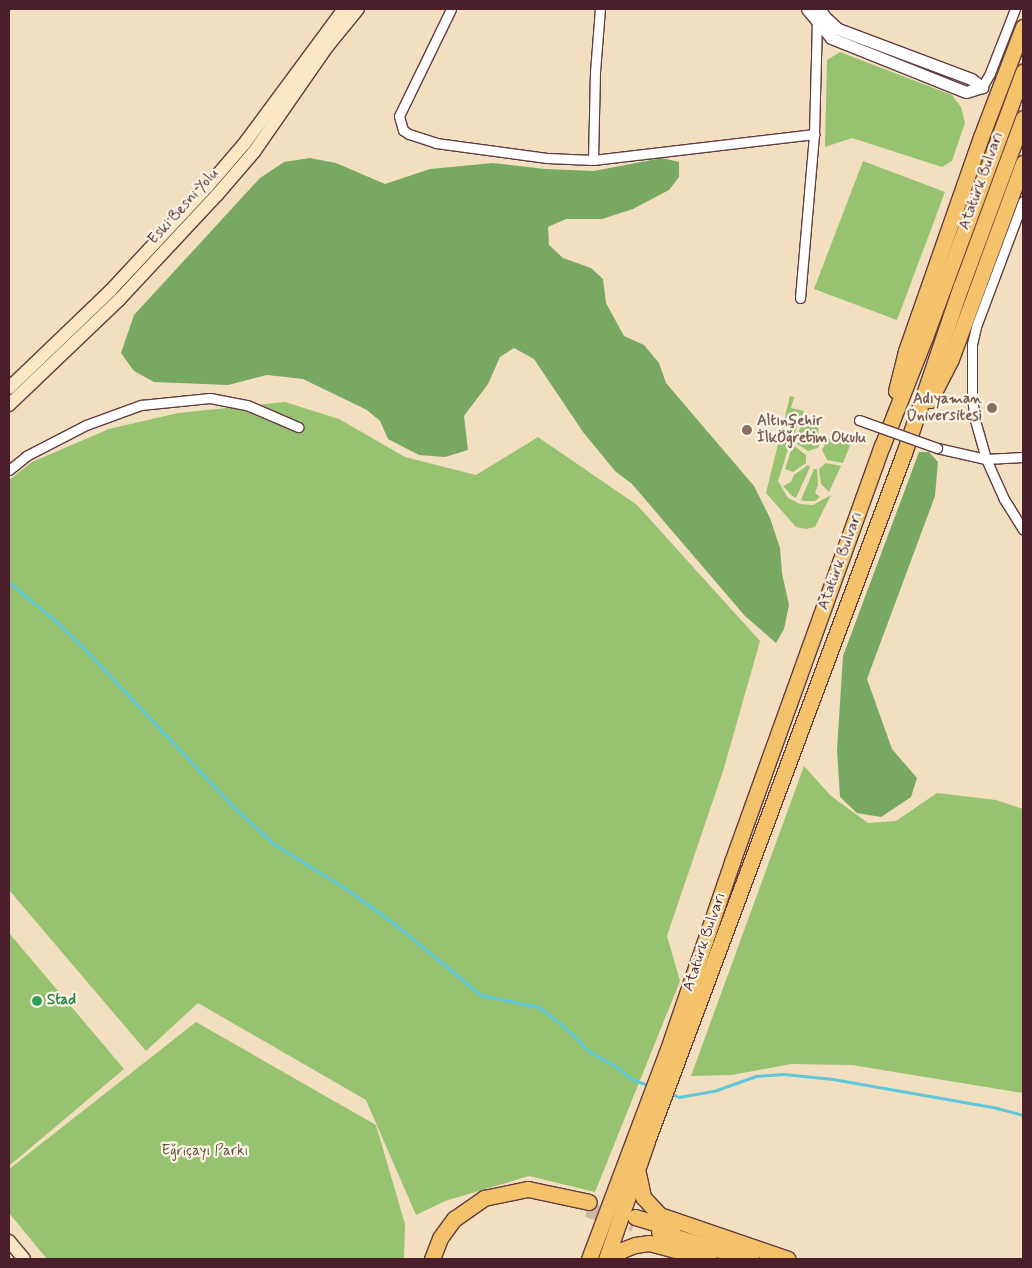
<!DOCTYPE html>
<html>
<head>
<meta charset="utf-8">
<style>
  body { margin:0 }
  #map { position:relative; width:1032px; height:1268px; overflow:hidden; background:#f1dfc0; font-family:Mynerve,sans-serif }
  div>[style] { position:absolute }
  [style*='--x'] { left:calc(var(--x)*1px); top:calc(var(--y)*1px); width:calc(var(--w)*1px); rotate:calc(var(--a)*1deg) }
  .green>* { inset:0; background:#97c270 }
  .forest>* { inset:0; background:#79a862 }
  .stream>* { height:2.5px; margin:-1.25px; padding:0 1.25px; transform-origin:1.25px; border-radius:1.25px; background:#5ec7da }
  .trunk-tunnel>* { height:15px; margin-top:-7.5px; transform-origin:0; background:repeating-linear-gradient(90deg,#d0b9a2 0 15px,transparent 0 23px) }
  .roads { filter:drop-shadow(1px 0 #633c41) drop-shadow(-1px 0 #633c41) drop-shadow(0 1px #633c41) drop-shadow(0 -1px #633c41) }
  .minor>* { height:9px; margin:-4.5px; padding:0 4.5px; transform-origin:4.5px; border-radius:4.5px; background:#fff }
  .tertiary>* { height:11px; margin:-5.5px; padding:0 5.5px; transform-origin:5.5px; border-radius:5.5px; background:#fff }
  .secondary>* { height:12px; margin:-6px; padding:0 6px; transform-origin:6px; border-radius:6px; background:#fae7c3 }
  .trunk>* { height:15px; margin:-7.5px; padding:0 7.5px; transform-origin:7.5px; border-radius:7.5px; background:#f3c26a }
  .bridges { filter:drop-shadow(1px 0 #633c41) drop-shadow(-1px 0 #633c41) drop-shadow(0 1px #633c41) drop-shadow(0 -1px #633c41) }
  .minor-bridge>* { height:9px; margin:-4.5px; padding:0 4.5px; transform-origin:4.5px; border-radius:4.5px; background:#fff }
  .dots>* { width:14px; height:14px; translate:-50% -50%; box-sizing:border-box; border:2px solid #fcf5e5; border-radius:50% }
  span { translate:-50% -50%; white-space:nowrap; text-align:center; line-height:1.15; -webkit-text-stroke:4.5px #fcf5e5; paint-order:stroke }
  .street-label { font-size:15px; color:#4a1f2b }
  .education-label { font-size:15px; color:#785e54; font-weight:700 }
  .right { translate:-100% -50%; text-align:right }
  .left { translate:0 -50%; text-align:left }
  .leisure-label { font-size:15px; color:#27864d; font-weight:700 }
  .park-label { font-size:15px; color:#615040 }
  .frame { position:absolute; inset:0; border:10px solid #4a1f2b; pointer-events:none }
</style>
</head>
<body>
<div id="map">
  <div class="green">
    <div style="clip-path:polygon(840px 52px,952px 95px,961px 107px,965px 123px,952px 161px,942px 167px,852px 138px,825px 147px,827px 60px)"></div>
    <div style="clip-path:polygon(863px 161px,945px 192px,897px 320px,814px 289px)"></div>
    <div style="clip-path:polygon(790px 396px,794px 397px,791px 408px,804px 411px,791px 441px,780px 437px)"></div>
    <div style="clip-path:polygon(285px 402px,339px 419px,405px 457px,476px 475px,538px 437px,637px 505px,760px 641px,724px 768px,667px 936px,680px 981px,595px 1192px,529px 1176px,445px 1201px,416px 1215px,366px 1100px,198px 1003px,146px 1051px,9px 890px,9px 480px,32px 462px,109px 429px,178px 413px)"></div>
    <div style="clip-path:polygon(807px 412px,819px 424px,818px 432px,822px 438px,818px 448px,808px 451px,794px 442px)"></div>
    <div style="clip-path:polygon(840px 433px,855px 433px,843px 463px,827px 460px,822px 450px,827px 440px,835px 438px)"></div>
    <div style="clip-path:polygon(779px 440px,790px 443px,778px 481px,788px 498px,800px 504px,813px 505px,831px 495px,815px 527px,806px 529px,796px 527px,766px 493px)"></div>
    <div style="clip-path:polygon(793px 445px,806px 455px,806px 463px,793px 472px,785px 469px)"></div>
    <div style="clip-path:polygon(826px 463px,841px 466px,829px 492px,821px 484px,819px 469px)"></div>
    <div style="clip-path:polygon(808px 465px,810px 467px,796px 498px,792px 496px,783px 486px,791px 482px,794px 475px)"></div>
    <div style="clip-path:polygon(814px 469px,817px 469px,818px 485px,815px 493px,820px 497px,815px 501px,805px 501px,801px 500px)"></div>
    <div style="clip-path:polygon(804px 766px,831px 796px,868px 823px,896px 821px,937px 793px,996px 800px,1023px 809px,1023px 1093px,852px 1065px,791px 1064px,732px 1075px,691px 1076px)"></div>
    <div style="clip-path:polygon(9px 933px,124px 1069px,9px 1166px)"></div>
    <div style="clip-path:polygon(196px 1022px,376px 1125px,405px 1224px,404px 1259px,47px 1259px,9px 1213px,9px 1169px)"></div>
  </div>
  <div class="forest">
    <div style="clip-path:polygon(310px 158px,336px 163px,385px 184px,430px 169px,493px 163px,545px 169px,594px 171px,662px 158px,679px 162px,679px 177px,669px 190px,633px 209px,602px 219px,566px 219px,548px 227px,549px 245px,563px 258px,591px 268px,603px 279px,606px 303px,624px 336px,644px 345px,659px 363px,666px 383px,754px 486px,770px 518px,780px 548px,782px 573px,789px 605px,784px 629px,776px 643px,745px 616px,632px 484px,615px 471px,583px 432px,534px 359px,514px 348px,500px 357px,488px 384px,464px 416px,468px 450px,445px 457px,419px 455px,388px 439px,380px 421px,367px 410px,303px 379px,267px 375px,228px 385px,154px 382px,134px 371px,121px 353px,134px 315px,260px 178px,284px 162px)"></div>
    <div style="clip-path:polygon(919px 452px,929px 452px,938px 462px,935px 496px,867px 679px,892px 749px,917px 778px,911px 797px,881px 817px,857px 813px,840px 797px,837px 750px,843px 656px)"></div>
  </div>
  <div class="stream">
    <div style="--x:9;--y:582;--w:62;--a:39.8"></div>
    <div style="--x:57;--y:622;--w:40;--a:44"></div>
    <div style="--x:86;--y:650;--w:217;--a:46.7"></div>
    <div style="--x:235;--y:808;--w:53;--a:42.7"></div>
    <div style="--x:274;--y:844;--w:82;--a:31.6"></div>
    <div style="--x:344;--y:887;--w:63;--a:36"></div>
    <div style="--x:395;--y:924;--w:112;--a:39.5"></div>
    <div style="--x:481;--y:995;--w:59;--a:11.7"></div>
    <div style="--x:539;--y:1007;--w:34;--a:38"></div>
    <div style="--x:566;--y:1028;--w:33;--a:45"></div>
    <div style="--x:589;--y:1051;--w:36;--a:30"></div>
    <div style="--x:620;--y:1069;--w:16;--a:40"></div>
    <div style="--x:632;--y:1079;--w:17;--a:21"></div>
    <div style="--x:670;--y:1093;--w:10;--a:24"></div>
    <div style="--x:679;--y:1097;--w:39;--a:-10"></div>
    <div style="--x:717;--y:1090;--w:41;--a:-19.7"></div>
    <div style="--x:756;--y:1076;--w:28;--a:-4"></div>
    <div style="--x:784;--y:1074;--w:49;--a:5.8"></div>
    <div style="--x:833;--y:1079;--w:167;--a:10"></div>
    <div style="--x:997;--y:1108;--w:27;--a:15"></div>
  </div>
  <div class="trunk-tunnel">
    <div style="--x:587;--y:1209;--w:49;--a:17.7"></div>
  </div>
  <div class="roads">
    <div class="minor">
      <div style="--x:451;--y:9;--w:119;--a:115.9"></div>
      <div style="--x:399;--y:116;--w:15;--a:74"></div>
      <div style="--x:403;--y:130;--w:7;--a:34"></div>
      <div style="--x:409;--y:134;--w:28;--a:18"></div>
      <div style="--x:436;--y:143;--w:112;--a:7.7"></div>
      <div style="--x:547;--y:158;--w:46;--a:2.5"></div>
      <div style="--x:593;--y:160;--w:223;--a:-6.7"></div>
      <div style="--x:982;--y:87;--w:16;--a:-60"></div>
      <div style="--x:990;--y:73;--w:69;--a:-68.7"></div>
      <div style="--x:593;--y:160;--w:88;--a:-88.7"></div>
      <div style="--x:595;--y:72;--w:63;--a:-85.5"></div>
      <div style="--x:1023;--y:201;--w:134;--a:110.5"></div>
      <div style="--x:976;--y:327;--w:17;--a:103"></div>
      <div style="--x:972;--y:344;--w:54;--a:90"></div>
      <div style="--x:972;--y:398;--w:22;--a:82"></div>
      <div style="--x:975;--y:420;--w:41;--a:74.2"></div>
      <div style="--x:986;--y:459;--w:44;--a:65.8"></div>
      <div style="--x:1004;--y:499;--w:36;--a:58"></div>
      <div style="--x:800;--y:298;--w:165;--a:-85.1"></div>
      <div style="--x:814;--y:134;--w:112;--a:-88.5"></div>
      <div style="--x:817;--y:22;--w:4;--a:-34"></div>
      <div style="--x:937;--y:448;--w:50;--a:12.7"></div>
      <div style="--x:986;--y:459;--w:37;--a:-3"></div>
      <div style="--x:9;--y:470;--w:22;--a:-39"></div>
      <div style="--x:26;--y:456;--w:68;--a:-27.3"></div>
      <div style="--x:86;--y:425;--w:59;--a:-20"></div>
      <div style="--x:141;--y:405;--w:69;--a:-5.8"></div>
      <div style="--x:210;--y:398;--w:38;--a:11"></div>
      <div style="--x:247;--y:405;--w:56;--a:23.3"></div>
    </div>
    <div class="tertiary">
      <div style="--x:807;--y:9;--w:38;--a:50"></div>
      <div style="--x:831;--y:38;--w:145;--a:21.8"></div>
      <div style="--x:966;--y:92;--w:17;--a:-17"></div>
      <div style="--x:820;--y:9;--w:8;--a:60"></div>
      <div style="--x:824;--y:16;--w:19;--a:43"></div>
      <div style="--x:838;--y:29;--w:142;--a:20.6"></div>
      <div style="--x:971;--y:79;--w:14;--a:36"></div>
    </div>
    <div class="secondary">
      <div style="--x:9;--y:388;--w:140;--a:-43.8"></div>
      <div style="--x:110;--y:291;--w:142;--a:-47"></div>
      <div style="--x:207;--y:187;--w:57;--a:-49.3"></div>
      <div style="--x:244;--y:144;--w:168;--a:-53.5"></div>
      <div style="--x:9;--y:405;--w:152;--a:-43.7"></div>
      <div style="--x:119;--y:300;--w:144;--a:-47"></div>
      <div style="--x:217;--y:195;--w:57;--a:-49.3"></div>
      <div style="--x:254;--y:152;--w:128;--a:-55.2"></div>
      <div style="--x:327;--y:47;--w:49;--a:-50.8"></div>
      <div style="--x:9;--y:1241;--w:23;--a:50"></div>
    </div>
    <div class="trunk">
      <div style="--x:896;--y:391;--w:41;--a:-76"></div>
      <div style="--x:906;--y:351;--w:227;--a:-70.7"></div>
      <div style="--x:981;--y:137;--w:118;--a:-69.1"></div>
      <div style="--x:930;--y:400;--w:46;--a:-62.9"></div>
      <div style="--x:951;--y:359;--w:209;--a:-69.8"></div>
      <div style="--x:638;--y:1173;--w:25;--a:78"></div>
      <div style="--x:643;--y:1197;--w:25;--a:47"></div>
      <div style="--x:660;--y:1215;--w:135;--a:19"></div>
      <div style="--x:635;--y:1217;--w:39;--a:17"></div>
      <div style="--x:659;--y:1232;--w:96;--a:16.4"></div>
      <div style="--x:432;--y:1259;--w:22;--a:-69"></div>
      <div style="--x:440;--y:1238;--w:24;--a:-54"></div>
      <div style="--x:454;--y:1219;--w:37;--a:-35"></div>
      <div style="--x:484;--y:1198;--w:45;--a:-11.6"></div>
      <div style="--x:528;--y:1189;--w:62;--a:12"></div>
      <div style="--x:589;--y:1259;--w:221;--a:-69.4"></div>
      <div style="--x:667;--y:1052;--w:201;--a:-71.1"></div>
      <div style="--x:732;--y:862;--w:442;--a:-70.2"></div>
      <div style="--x:882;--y:446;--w:117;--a:-68.5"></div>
      <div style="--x:925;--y:337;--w:283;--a:-69.7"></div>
      <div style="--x:606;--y:1259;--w:125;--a:-70.8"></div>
      <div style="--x:647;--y:1141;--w:734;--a:-69.52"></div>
      <div style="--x:904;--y:453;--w:176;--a:-71.2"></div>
      <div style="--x:961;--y:286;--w:179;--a:-69.7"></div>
      <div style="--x:611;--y:1259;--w:14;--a:-39"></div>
      <div style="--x:622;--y:1250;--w:14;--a:-21"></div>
      <div style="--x:635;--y:1245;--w:14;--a:-8"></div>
      <div style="--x:649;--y:1243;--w:62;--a:14.9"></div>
    </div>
  </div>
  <div class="bridges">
    <div class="minor-bridge">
      <div style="--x:859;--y:420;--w:83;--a:19.7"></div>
    </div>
  </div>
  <div class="dots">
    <div style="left:992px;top:408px;background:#8d6e63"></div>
    <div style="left:747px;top:430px;background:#8d6e63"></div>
    <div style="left:37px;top:1001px;background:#2e9e5b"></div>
  </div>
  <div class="street-label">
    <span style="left:982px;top:181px;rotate:-70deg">Atatürk Bulvarı</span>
    <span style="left:184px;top:207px;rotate:-48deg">Eski Besni Yolu</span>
    <span style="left:841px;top:561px;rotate:-70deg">Atatürk Bulvarı</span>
    <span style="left:705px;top:942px;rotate:-71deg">Atatürk Bulvarı</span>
  </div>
  <div class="education-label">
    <span class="right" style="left:982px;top:408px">Adıyaman<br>Üniversitesi</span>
    <span class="left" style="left:757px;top:430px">Altınşehir<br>İlkÖğretim Okulu</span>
  </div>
  <div class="leisure-label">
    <span class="left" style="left:47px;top:1001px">Stad</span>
  </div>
  <div class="park-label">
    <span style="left:205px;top:1152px">Eğriçayı Parkı</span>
  </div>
  <div class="frame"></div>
</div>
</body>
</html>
